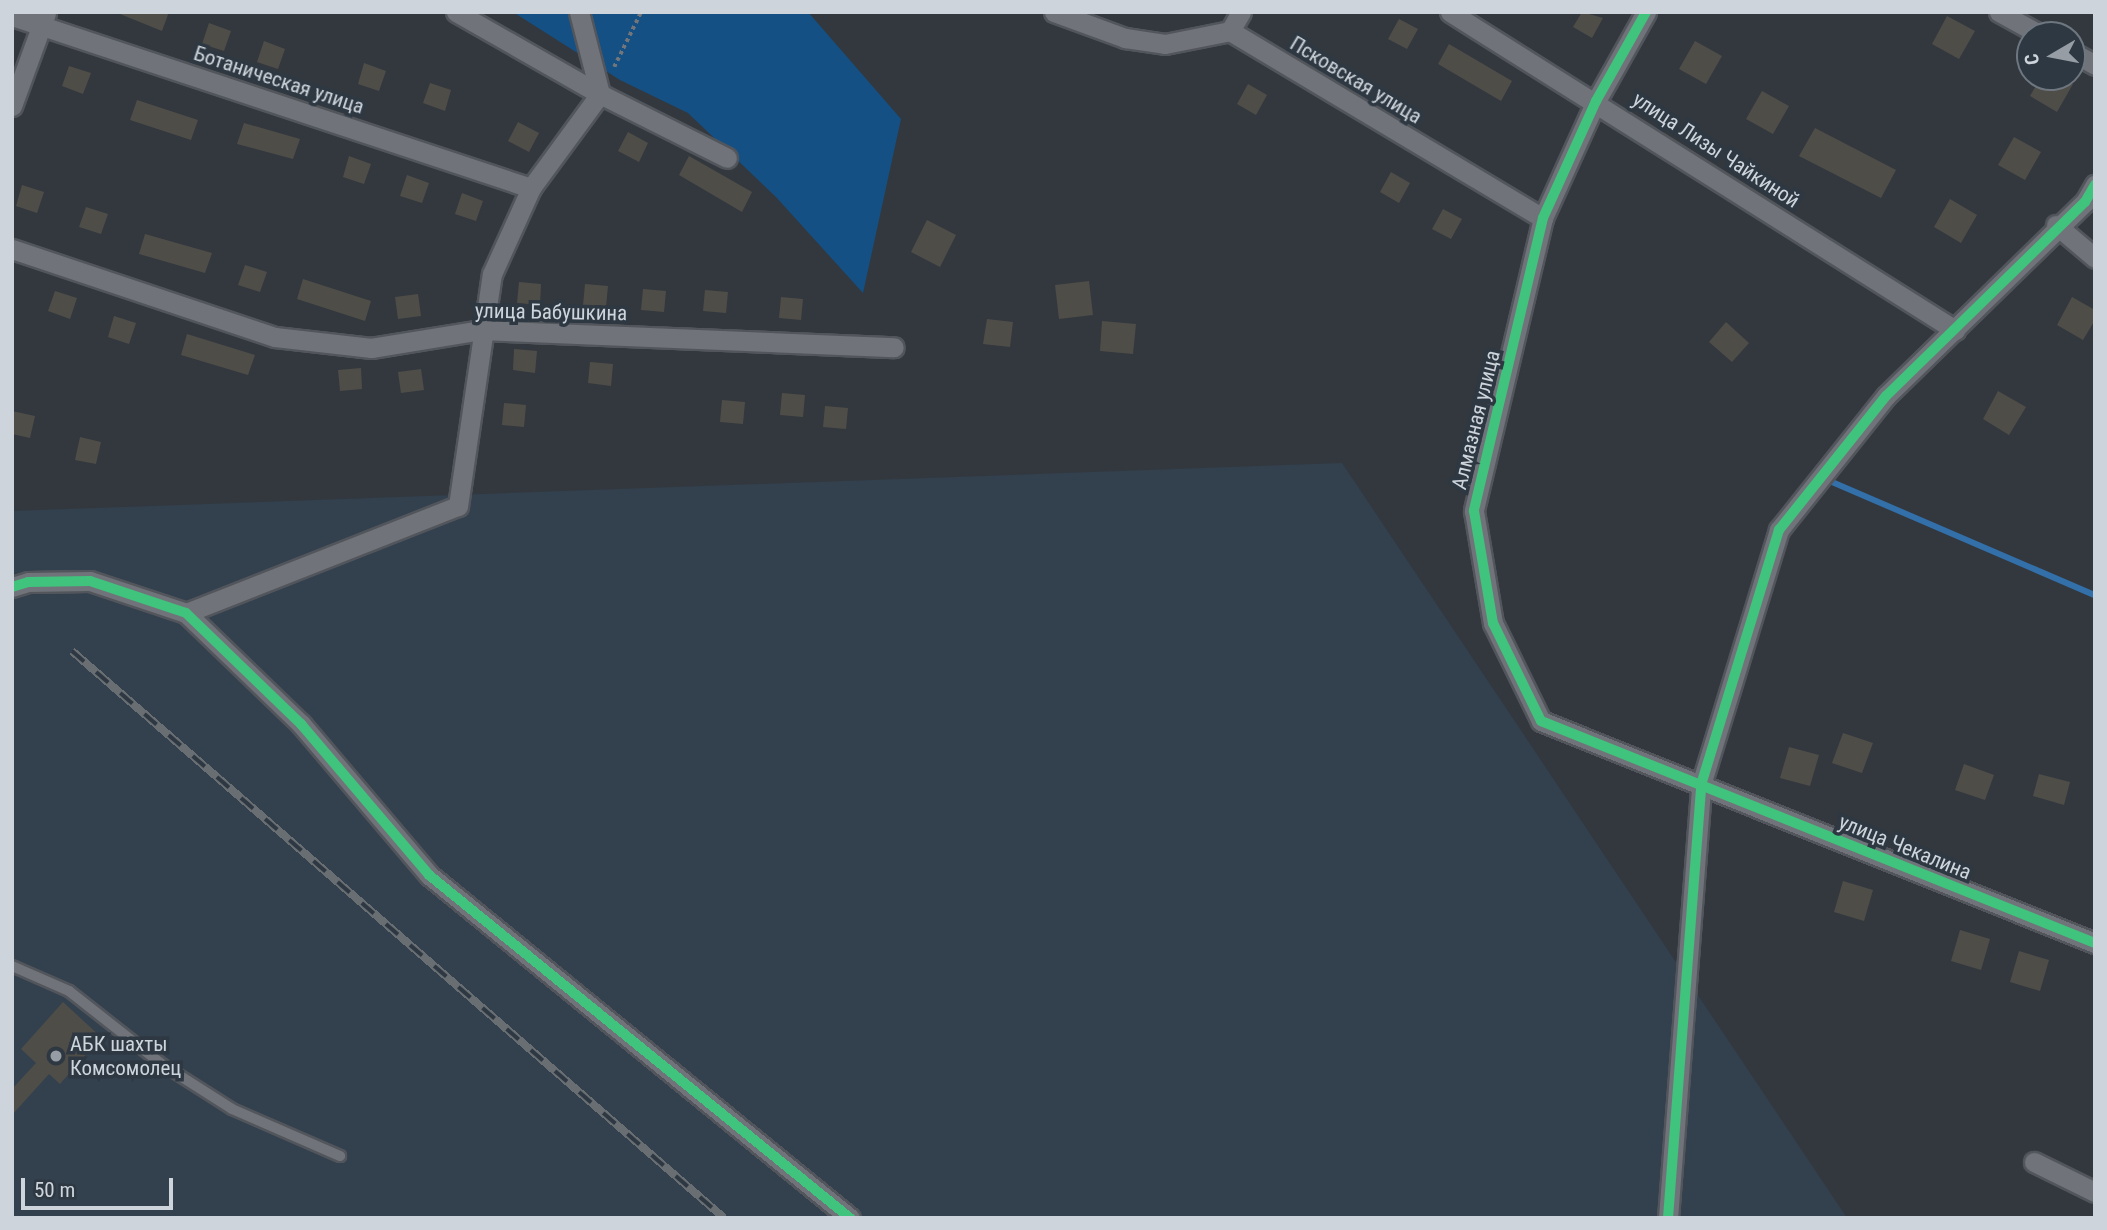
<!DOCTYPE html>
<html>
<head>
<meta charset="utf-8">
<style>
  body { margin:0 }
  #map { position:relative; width:2107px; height:1230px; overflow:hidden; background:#32383e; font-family:"Roboto Condensed",sans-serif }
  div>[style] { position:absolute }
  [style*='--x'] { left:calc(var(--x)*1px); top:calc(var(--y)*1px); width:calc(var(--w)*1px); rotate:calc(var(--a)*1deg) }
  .built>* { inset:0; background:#33404e }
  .green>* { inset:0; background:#155084 }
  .stream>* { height:6px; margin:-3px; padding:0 3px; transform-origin:3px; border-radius:3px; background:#336fa9 }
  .building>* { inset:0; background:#4f4d48 }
  .path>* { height:3.5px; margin-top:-1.75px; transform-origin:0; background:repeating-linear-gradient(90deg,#72767a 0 3.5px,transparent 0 7px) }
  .roads { filter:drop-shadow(2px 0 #52565c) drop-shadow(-2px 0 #52565c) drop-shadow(0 2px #52565c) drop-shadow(0 -2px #52565c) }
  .service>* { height:10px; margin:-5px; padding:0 5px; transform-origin:5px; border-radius:5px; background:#70747a }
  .minor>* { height:19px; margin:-9.5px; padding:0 9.5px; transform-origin:9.5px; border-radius:9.5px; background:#70747a }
  .rail>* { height:8px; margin-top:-4px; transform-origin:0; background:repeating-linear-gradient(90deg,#2e3842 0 16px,#696e73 0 32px); box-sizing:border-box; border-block:2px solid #696e73 }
  .cycleway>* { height:10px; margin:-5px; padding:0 5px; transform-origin:5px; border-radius:5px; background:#40c37c }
  .dots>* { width:19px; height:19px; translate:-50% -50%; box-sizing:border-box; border:4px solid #2e3842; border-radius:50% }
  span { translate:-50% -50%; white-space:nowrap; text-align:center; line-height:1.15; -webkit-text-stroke:7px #2e3842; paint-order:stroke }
  .street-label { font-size:21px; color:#ced4db }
  .poi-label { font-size:21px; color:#ced4db }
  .left { translate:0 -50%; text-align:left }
  .frame { position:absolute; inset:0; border:14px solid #ced4db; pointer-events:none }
  .north { position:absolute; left:2016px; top:21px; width:70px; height:70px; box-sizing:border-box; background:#2e3842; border:2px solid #6e767f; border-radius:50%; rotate:260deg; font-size:19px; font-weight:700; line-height:28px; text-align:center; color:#ced4db }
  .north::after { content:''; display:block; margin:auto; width:24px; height:32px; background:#979da4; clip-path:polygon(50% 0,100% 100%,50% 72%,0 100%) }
  .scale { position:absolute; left:21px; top:1178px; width:152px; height:32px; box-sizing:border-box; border:4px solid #ced4db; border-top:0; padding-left:9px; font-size:21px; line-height:24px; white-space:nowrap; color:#ced4db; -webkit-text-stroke:5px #2e3842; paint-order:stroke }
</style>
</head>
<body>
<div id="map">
  <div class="built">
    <div style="clip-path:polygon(1342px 463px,1847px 1218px,12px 1218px,12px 511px)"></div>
  </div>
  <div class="green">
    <div style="clip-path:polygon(513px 12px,808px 12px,901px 119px,863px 293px,776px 197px,688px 113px,620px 80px)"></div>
  </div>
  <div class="stream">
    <div style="--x:1832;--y:482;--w:286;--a:23.3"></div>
  </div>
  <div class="building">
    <div style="clip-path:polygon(115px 12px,169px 12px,162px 31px)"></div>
    <div style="clip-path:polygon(1582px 12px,1603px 18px,1592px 38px,1573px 27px)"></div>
    <div style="clip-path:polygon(1947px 16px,1975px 31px,1959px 59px,1932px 44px)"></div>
    <div style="clip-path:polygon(1399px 19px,1418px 29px,1407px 49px,1388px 39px)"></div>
    <div style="clip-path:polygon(209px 23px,231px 31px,224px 51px,202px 44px)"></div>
    <div style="clip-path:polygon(264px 41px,285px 49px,278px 69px,257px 62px)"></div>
    <div style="clip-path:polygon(1695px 41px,1722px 56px,1706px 84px,1679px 69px)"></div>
    <div style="clip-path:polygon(1449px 44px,1512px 81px,1501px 101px,1438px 64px)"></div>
    <div style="clip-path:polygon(364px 63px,386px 71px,379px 91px,358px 84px)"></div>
    <div style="clip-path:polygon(69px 66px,91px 73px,83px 94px,62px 86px)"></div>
    <div style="clip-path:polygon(2041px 77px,2061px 77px,2073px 84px,2057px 112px,2030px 96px)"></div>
    <div style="clip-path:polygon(430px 83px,451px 90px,445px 111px,423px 103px)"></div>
    <div style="clip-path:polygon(1248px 84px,1267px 95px,1256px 115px,1237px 104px)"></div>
    <div style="clip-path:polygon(1762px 91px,1789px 106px,1773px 134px,1746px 119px)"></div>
    <div style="clip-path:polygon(137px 100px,198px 120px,191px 140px,130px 120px)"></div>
    <div style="clip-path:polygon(518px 122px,539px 133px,529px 152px,508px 141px)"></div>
    <div style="clip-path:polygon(244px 123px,300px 139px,293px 159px,237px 144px)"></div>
    <div style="clip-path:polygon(1815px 128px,1896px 170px,1881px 198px,1799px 156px)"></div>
    <div style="clip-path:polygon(628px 132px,648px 143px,639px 162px,618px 151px)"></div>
    <div style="clip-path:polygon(2014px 137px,2041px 152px,2025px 180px,1998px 165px)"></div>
    <div style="clip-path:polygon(349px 156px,371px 164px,364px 184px,343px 177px)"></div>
    <div style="clip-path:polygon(689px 156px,752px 192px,742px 212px,679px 175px)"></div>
    <div style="clip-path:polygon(1391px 172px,1410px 183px,1399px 203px,1380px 192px)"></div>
    <div style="clip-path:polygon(407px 175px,429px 183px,422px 203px,400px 196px)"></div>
    <div style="clip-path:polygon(22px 185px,44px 192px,37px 213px,16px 206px)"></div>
    <div style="clip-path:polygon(462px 193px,483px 201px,476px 221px,455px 214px)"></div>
    <div style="clip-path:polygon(1950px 199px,1977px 215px,1961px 243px,1934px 227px)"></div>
    <div style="clip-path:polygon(86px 207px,108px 214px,101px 234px,79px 227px)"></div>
    <div style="clip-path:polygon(1443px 209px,1462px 219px,1451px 239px,1432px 229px)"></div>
    <div style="clip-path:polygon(927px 220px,956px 235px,940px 267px,911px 252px)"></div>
    <div style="clip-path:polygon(145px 234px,212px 253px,205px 273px,139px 254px)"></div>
    <div style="clip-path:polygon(245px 265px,267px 272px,260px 292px,238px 285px)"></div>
    <div style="clip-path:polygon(303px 279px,371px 301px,365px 321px,297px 299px)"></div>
    <div style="clip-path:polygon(1089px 281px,1093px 315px,1059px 319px,1055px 285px)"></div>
    <div style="clip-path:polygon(519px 282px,541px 284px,540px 305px,517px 303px)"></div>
    <div style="clip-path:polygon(585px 284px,608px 286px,606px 307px,583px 305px)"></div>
    <div style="clip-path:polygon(643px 289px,666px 291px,664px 312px,641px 310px)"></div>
    <div style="clip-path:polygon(705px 290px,728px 292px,726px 313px,703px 311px)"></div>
    <div style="clip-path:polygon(55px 291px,77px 298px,70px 319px,48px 311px)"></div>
    <div style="clip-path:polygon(418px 294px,421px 316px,398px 319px,395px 297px)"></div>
    <div style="clip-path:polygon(781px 297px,803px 299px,801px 320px,779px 318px)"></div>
    <div style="clip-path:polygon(2072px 297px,2095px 310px,2095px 320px,2083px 340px,2057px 325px)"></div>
    <div style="clip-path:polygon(114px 316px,136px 323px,129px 344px,108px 337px)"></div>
    <div style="clip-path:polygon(987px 319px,1013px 322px,1010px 347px,983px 344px)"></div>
    <div style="clip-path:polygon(1102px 321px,1136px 324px,1133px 354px,1100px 351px)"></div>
    <div style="clip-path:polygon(1726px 322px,1749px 343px,1732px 362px,1709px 342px)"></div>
    <div style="clip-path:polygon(187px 334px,255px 355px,248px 375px,181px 355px)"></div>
    <div style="clip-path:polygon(514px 349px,537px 351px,535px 373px,513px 370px)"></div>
    <div style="clip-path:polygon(590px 362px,613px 364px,611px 386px,588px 383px)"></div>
    <div style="clip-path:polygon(361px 368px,362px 389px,340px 391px,338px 370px)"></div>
    <div style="clip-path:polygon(421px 369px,424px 390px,401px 393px,398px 372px)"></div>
    <div style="clip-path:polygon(1998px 391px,2026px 407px,2009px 435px,1983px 419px)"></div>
    <div style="clip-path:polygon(782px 393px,805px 395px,803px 417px,780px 415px)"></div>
    <div style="clip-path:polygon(722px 400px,745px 402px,743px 424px,720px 422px)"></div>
    <div style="clip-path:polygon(504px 403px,526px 405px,524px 427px,502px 425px)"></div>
    <div style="clip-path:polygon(825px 406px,848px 408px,846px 429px,823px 427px)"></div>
    <div style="clip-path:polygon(12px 411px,35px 416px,30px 438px,12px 434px)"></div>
    <div style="clip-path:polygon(80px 437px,101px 442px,96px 464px,75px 460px)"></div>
    <div style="clip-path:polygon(1843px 733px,1873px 743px,1862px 773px,1832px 763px)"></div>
    <div style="clip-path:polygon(1789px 747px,1819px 755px,1810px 786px,1780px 778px)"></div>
    <div style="clip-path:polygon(1964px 764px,1994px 775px,1985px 800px,1955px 790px)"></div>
    <div style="clip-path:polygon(2039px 774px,2070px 782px,2064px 805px,2033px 796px)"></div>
    <div style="clip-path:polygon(1843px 881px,1873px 890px,1864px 921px,1834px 912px)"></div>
    <div style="clip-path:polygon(1960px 930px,1990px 939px,1981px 970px,1951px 961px)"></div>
    <div style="clip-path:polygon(2019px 951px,2049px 960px,2040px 991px,2010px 982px)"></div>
    <div style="clip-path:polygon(63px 1002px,101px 1037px,60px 1084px,49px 1074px,12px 1115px,12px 1089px,36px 1063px,21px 1049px)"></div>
  </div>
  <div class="path">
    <div style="--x:614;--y:67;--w:61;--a:-63.9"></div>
  </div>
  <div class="roads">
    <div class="service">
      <div style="--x:12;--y:966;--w:62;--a:23.7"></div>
      <div style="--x:69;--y:991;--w:120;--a:38.2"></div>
      <div style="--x:163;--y:1065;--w:82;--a:32.5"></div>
      <div style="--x:232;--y:1109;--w:118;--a:23.5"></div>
    </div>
    <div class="minor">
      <div style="--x:456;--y:12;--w:166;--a:29.7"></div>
      <div style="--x:600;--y:94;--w:142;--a:26.7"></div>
      <div style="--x:579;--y:12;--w:85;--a:75.6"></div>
      <div style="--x:1054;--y:12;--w:76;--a:20.1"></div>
      <div style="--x:1125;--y:38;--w:40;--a:8.5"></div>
      <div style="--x:1165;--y:44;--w:66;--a:-11.3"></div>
      <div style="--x:1230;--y:31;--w:365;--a:30.9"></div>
      <div style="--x:1450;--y:12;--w:597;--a:32.2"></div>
      <div style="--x:1646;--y:12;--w:102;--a:119.3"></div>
      <div style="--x:1596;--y:101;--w:128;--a:114.4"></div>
      <div style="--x:1543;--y:218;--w:301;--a:103.3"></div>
      <div style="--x:1474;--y:511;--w:114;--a:80.4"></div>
      <div style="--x:1493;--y:623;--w:109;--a:63.9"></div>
      <div style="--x:1541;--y:721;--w:597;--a:21.84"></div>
      <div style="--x:1999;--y:12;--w:48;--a:28.7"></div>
      <div style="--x:12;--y:16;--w:547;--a:18.34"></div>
      <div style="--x:1230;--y:31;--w:22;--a:-60"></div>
      <div style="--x:2072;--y:52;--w:26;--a:29"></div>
      <div style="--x:12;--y:106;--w:99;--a:-69.9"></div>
      <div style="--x:2056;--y:225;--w:51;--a:40.2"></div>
      <div style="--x:12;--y:249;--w:277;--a:18.5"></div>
      <div style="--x:275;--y:337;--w:97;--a:6.5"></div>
      <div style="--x:371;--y:348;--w:111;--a:-9.3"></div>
      <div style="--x:481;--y:330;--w:413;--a:2.4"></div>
      <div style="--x:12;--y:587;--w:17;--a:-17"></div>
      <div style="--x:28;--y:582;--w:62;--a:-0.9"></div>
      <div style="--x:90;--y:581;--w:101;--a:18.4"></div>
      <div style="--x:186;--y:613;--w:160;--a:44"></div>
      <div style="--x:301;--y:724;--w:198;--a:49.7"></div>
      <div style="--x:429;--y:875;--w:543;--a:39.17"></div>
      <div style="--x:186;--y:613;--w:292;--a:-21.5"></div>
      <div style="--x:458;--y:506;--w:234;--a:-81.7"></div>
      <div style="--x:492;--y:274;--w:94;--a:-65.6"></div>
      <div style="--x:531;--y:188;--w:117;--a:-53.7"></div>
      <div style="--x:2034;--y:1162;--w:68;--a:26.2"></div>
      <div style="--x:1668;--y:1218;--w:434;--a:-85.6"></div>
      <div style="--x:1701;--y:785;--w:267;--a:-73"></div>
      <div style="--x:1779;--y:530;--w:171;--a:-51.4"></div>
      <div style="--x:1886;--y:396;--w:278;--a:-44.3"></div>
      <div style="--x:2085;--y:202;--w:20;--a:-60"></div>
    </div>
  </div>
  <div class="rail">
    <div style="--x:72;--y:651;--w:864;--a:41.01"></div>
  </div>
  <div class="cycleway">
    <div style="--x:1646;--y:12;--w:102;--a:119.3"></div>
    <div style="--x:1596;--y:101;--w:128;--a:114.4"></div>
    <div style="--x:1543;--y:218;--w:301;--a:103.3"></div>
    <div style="--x:1474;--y:511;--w:114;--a:80.4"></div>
    <div style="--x:1493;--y:623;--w:109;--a:63.9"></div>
    <div style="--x:1541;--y:721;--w:597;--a:21.84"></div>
    <div style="--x:12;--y:587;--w:17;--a:-17"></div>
    <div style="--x:28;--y:582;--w:62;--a:-0.9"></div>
    <div style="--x:90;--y:581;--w:101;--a:18.4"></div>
    <div style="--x:186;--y:613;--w:160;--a:44"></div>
    <div style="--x:301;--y:724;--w:198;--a:49.7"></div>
    <div style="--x:429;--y:875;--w:543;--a:39.17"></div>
    <div style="--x:1668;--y:1218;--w:434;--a:-85.6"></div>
    <div style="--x:1701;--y:785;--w:267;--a:-73"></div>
    <div style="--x:1779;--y:530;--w:171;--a:-51.4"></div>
    <div style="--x:1886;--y:396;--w:278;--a:-44.3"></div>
    <div style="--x:2085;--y:202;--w:20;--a:-60"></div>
  </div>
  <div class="dots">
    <div style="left:56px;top:1056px;background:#979da4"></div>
  </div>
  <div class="street-label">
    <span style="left:279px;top:80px;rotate:18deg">Ботаническая улица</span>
    <span style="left:1356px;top:80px;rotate:31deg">Псковская улица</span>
    <span style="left:1716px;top:150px;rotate:33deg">улица Лизы Чайкиной</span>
    <span style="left:551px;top:312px;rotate:1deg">улица Бабушкина</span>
    <span style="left:1476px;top:420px;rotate:-76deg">Алмазная улица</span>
    <span style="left:1905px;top:847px;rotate:22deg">улица Чекалина</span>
  </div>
  <div class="poi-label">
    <span class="left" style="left:70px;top:1056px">АБК шахты<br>Комсомолец</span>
  </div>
  <div class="frame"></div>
  <div class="north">С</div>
  <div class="scale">50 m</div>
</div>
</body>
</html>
